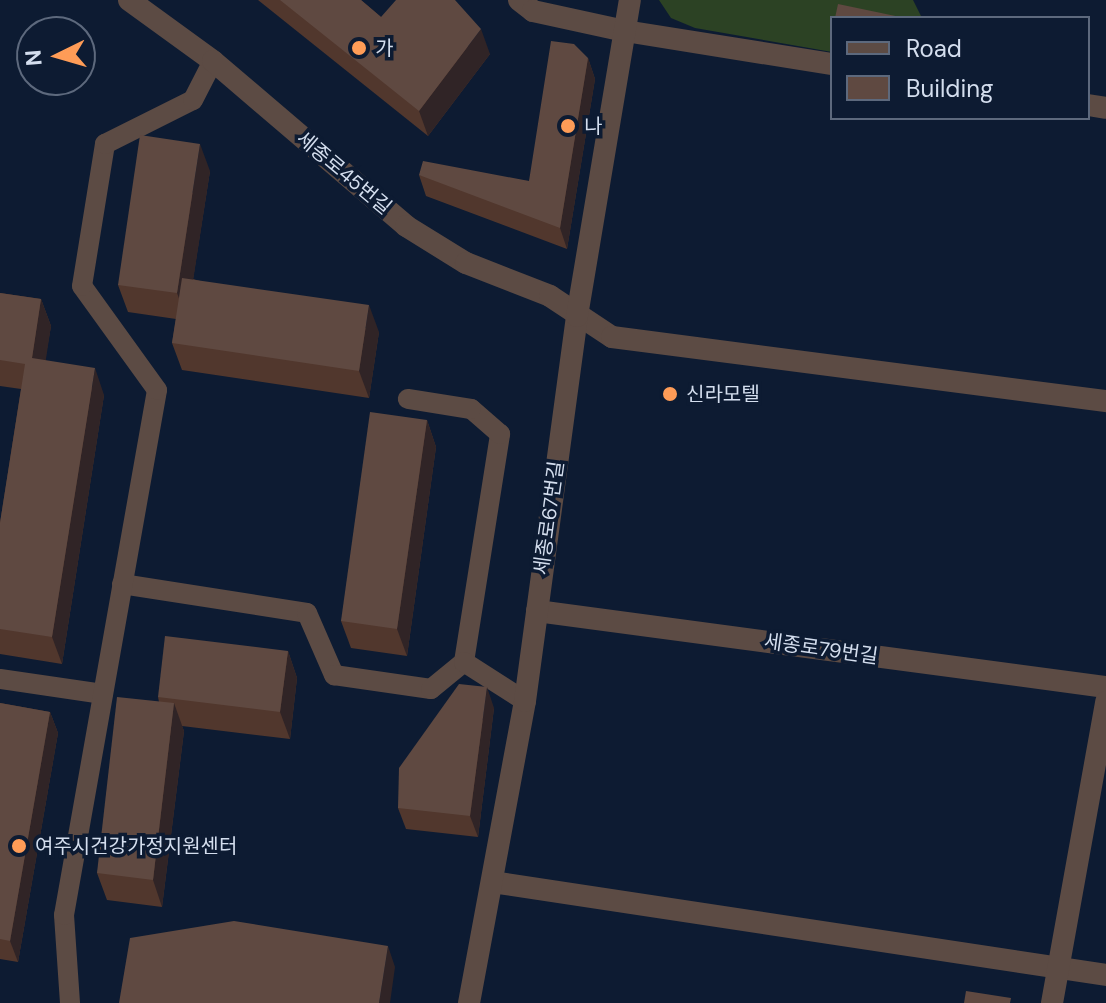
<!DOCTYPE html>
<html>
<head>
<meta charset="utf-8">
<style>
  body { margin:0 }
  #map { position:relative; width:1106px; height:1003px; overflow:hidden; background:#0d1b32; font-family:"DM Sans","Noto Sans KR",sans-serif }
  div>[style] { position:absolute }
  [style*='--x'] { left:calc(var(--x)*1px); top:calc(var(--y)*1px); width:calc(var(--w)*1px); rotate:calc(var(--a)*1deg) }
  .green>* { inset:0; background:#2c4224 }
  .service>* { height:20px; margin:-10px; padding:0 10px; transform-origin:10px; border-radius:10px; background:#5c4b44 }
  .minor>* { height:22px; margin:-11px; padding:0 11px; transform-origin:11px; border-radius:11px; background:#5c4b44 }
  .wall>* { inset:0; background:#51372d }
  .shaded-wall>* { inset:0; background:#302426 }
  .building>* { inset:0; background:#5f4941 }
  .dots>* { width:22px; height:22px; translate:-50% -50%; box-sizing:border-box; border:4px solid #0d1b32; border-radius:50% }
  span { translate:-50% -50%; white-space:nowrap; text-align:center; line-height:1.15; -webkit-text-stroke:7px #0d1b32; paint-order:stroke }
  .poi-label { font-size:20px; color:#d4deee }
  .left { translate:0 -50%; text-align:left }
  .street-label { font-size:20px; color:#d4deee }
  .legend { position:absolute; left:830px; top:16px; width:260px; height:104px; box-sizing:border-box; background:#0d1b32; border:2px solid #5d697d; margin:0; padding:10px 14px; list-style:none; font-size:24px; color:#d4deee }
  .legend li { display:flex; align-items:center; gap:16px; height:40px }
  .legend b { width:40px; border:2px solid #5d697d }
  .north { position:absolute; left:16px; top:16px; width:80px; height:80px; box-sizing:border-box; background:#0d1b32; border:2px solid #5d697d; border-radius:50%; rotate:265deg; font-size:22px; font-weight:700; line-height:32px; text-align:center; color:#d4deee }
  .north::after { content:''; display:block; margin:auto; width:28px; height:36px; background:#fe9c57; clip-path:polygon(50% 0,100% 100%,50% 72%,0 100%) }
</style>
</head>
<body>
<div id="map">
  <div class="green">
    <div style="clip-path:polygon(659px 0,913px 0,922px 18px,832px 18px,832px 52px,695px 28px,671px 18px)"></div>
  </div>
  <div class="service">
    <div style="--x:122;--y:584;--w:187;--a:8.9"></div>
    <div style="--x:307;--y:613;--w:68;--a:66.5"></div>
    <div style="--x:334;--y:675;--w:98;--a:8.2"></div>
    <div style="--x:431;--y:689;--w:43;--a:-39.3"></div>
    <div style="--x:464;--y:662;--w:231;--a:-81"></div>
    <div style="--x:500;--y:434;--w:38;--a:-139"></div>
    <div style="--x:471;--y:409;--w:64;--a:-171"></div>
    <div style="--x:464;--y:662;--w:72;--a:32.6"></div>
    <div style="--x:0;--y:679;--w:104;--a:8.3"></div>
    <div style="--x:70;--y:1003;--w:88;--a:-93.9"></div>
    <div style="--x:64;--y:915;--w:533;--a:-79.95"></div>
    <div style="--x:157;--y:390;--w:128;--a:-125.8"></div>
    <div style="--x:82;--y:286;--w:144;--a:-80.8"></div>
    <div style="--x:105;--y:144;--w:98;--a:-26.6"></div>
    <div style="--x:193;--y:100;--w:44;--a:-62.9"></div>
  </div>
  <div class="minor">
    <div style="--x:129;--y:0;--w:104;--a:36"></div>
    <div style="--x:213;--y:61;--w:254;--a:40.5"></div>
    <div style="--x:406;--y:226;--w:70;--a:31.7"></div>
    <div style="--x:466;--y:263;--w:90;--a:21.4"></div>
    <div style="--x:550;--y:296;--w:74;--a:33.5"></div>
    <div style="--x:612;--y:337;--w:498;--a:7.4"></div>
    <div style="--x:519;--y:0;--w:18;--a:38"></div>
    <div style="--x:533;--y:11;--w:94;--a:12.3"></div>
    <div style="--x:625;--y:31;--w:210;--a:9.1"></div>
    <div style="--x:1088;--y:105;--w:18;--a:9"></div>
    <div style="--x:537;--y:611;--w:574;--a:7.61"></div>
    <div style="--x:492;--y:882;--w:621;--a:8.61"></div>
    <div style="--x:469;--y:1003;--w:307;--a:-79.5"></div>
    <div style="--x:525;--y:701;--w:388;--a:-82.3"></div>
    <div style="--x:577;--y:316;--w:320;--a:-80.5"></div>
    <div style="--x:1052;--y:1003;--w:306;--a:-79.8"></div>
  </div>
  <div class="wall">
    <div style="clip-path:polygon(258px 0,361px 0,381px 17px,490px 54px,428px 136px)"></div>
    <div style="clip-path:polygon(588px 58px,595px 79px,567px 249px,426px 196px,419px 175px,529px 181px)"></div>
    <div style="clip-path:polygon(210px 171px,193px 279px,379px 332px,369px 398px,182px 370px,172px 343px,176px 319px,128px 312px,118px 285px)"></div>
    <div style="clip-path:polygon(0 293px,41px 299px,51px 326px,45px 360px,104px 395px,62px 664px,0 654px,0 523px,21px 389px,0 386px)"></div>
    <div style="clip-path:polygon(427px 420px,436px 447px,407px 656px,351px 648px,341px 621px)"></div>
    <div style="clip-path:polygon(288px 651px,297px 678px,290px 739px,182px 726px,184px 731px,162px 907px,107px 900px,97px 873px,159px 702px,158px 697px)"></div>
    <div style="clip-path:polygon(0 703px,50px 712px,58px 733px,18px 962px,0 959px)"></div>
    <div style="clip-path:polygon(494px 708px,478px 837px,406px 829px,398px 808px)"></div>
  </div>
  <div class="shaded-wall">
    <div style="clip-path:polygon(481px 29px,490px 54px,428px 136px,419px 111px)"></div>
    <div style="clip-path:polygon(588px 58px,595px 79px,567px 249px,560px 228px)"></div>
    <div style="clip-path:polygon(200px 144px,210px 171px,187px 320px,177px 293px)"></div>
    <div style="clip-path:polygon(41px 299px,51px 326px,42px 385px,32px 358px)"></div>
    <div style="clip-path:polygon(369px 305px,379px 332px,369px 398px,359px 371px)"></div>
    <div style="clip-path:polygon(95px 368px,104px 395px,62px 664px,52px 637px)"></div>
    <div style="clip-path:polygon(427px 420px,436px 447px,407px 656px,397px 629px)"></div>
    <div style="clip-path:polygon(288px 651px,297px 678px,290px 739px,280px 712px)"></div>
    <div style="clip-path:polygon(487px 687px,494px 708px,478px 837px,470px 816px)"></div>
    <div style="clip-path:polygon(174px 703px,184px 731px,162px 907px,153px 880px)"></div>
    <div style="clip-path:polygon(50px 712px,58px 733px,18px 962px,10px 941px)"></div>
    <div style="clip-path:polygon(388px 946px,395px 967px,390px 1003px,379px 1003px)"></div>
  </div>
  <div class="building">
    <div style="clip-path:polygon(280px 0,361px 0,381px 17px,396px 0,455px 0,481px 29px,419px 111px)"></div>
    <div style="clip-path:polygon(838px 4px,905px 18px,835px 18px)"></div>
    <div style="clip-path:polygon(551px 41px,574px 44px,588px 58px,560px 228px,419px 175px,423px 161px,529px 181px)"></div>
    <div style="clip-path:polygon(140px 135px,200px 144px,177px 293px,118px 285px)"></div>
    <div style="clip-path:polygon(182px 278px,369px 305px,359px 371px,172px 343px)"></div>
    <div style="clip-path:polygon(0 293px,41px 299px,32px 358px,95px 368px,52px 637px,0 629px,0 523px,25px 364px,0 360px)"></div>
    <div style="clip-path:polygon(370px 412px,427px 420px,397px 629px,341px 621px)"></div>
    <div style="clip-path:polygon(165px 636px,288px 651px,280px 712px,158px 697px)"></div>
    <div style="clip-path:polygon(459px 684px,487px 687px,470px 816px,398px 808px,399px 768px)"></div>
    <div style="clip-path:polygon(117px 697px,174px 703px,153px 880px,97px 873px)"></div>
    <div style="clip-path:polygon(0 703px,50px 712px,10px 941px,0 939px)"></div>
    <div style="clip-path:polygon(234px 921px,388px 946px,379px 1003px,119px 1003px,130px 938px)"></div>
    <div style="clip-path:polygon(966px 991px,1011px 998px,1010px 1003px,964px 1003px)"></div>
  </div>
  <div class="dots">
    <div style="left:359px;top:48px;background:#fe9c57"></div>
    <div style="left:568px;top:126px;background:#fe9c57"></div>
    <div style="left:670px;top:394px;background:#fe9c57"></div>
    <div style="left:19px;top:846px;background:#fe9c57"></div>
  </div>
  <div class="poi-label">
    <span class="left" style="left:375px;top:48px">가</span>
    <span class="left" style="left:584px;top:126px">나</span>
    <span class="left" style="left:686px;top:394px">신라모텔</span>
    <span class="left" style="left:35px;top:846px">여주시건강가정지원센터</span>
  </div>
  <div class="street-label">
    <span style="left:344px;top:173px;rotate:40deg">세종로45번길</span>
    <span style="left:549px;top:518px;rotate:-82deg">세종로67번길</span>
    <span style="left:821px;top:649px;rotate:8deg">세종로79번길</span>
  </div>
  <ul class="legend">
  <li><b style="height:10px;background:#5c4b44"></b>Road</li>
  <li><b style="height:22px;background:#5f4941"></b>Building</li>
  </ul>
  <div class="north">N</div>
</div>
</body>
</html>
